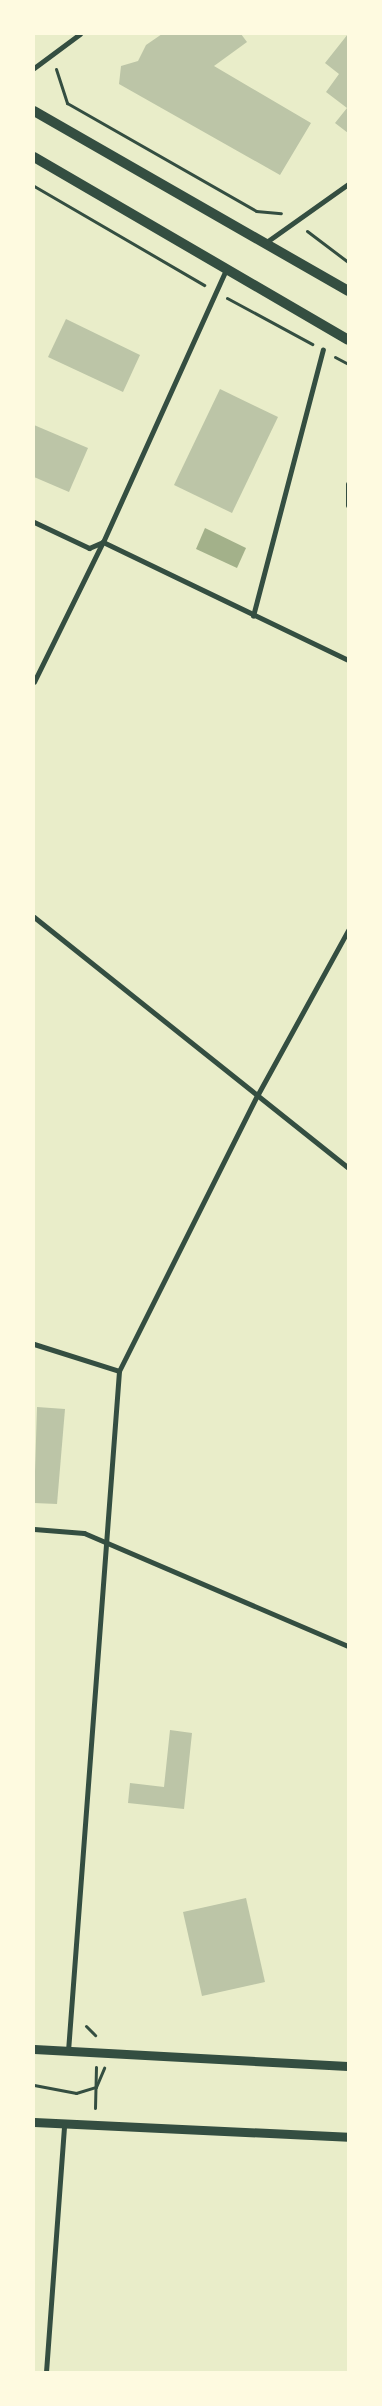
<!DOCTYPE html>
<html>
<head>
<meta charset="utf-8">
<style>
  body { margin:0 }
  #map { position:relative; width:382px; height:2406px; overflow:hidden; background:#e9edc9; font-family:"Public Sans",sans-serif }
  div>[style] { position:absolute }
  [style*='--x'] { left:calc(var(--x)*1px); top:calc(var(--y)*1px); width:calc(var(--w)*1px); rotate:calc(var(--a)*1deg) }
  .water>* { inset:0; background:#a3b18a }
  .building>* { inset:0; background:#bcc5a7 }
  .path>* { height:3px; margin:-1.5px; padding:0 1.5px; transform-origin:1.5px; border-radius:1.5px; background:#344e41 }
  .service>* { height:4px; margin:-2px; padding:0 2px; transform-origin:2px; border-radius:2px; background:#344e41 }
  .pedestrian>* { height:4.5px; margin:-2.25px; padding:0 2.25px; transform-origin:2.25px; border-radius:2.25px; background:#344e41 }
  .minor>* { height:5px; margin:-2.5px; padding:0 2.5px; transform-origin:2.5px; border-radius:2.5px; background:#344e41 }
  .tertiary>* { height:9px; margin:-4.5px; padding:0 4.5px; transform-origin:4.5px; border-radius:4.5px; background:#344e41 }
  .secondary>* { height:10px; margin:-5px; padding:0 5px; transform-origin:5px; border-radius:5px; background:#344e41 }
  span { translate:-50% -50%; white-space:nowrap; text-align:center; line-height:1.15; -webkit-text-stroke:5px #fefae0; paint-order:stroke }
  .frame { position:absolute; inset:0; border:35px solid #fefae0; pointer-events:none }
</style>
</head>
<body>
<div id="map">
  <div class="water">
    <div style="clip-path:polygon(205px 528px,246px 548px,237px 568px,196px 549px)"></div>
  </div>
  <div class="building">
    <div style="clip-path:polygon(162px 34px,241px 34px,247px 42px,214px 66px,311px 123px,280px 175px,119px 84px,121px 66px,138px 61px,146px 45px)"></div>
    <div style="clip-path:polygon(348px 34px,348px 133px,335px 123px,347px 108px,326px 92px,339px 74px,325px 63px)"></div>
    <div style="clip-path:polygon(66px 319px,140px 355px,123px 392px,48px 357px)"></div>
    <div style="clip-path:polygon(220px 389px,278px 417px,232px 513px,174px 485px)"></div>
    <div style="clip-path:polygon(34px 425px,88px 448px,69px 492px,34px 477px)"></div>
    <div style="clip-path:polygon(37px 1407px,65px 1409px,57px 1504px,34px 1503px)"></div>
    <div style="clip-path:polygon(170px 1730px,192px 1733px,184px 1809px,128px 1803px,130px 1783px,164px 1787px)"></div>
    <div style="clip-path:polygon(246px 1898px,265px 1982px,202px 1996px,183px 1912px)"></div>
  </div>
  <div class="path">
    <div style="--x:56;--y:69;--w:36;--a:72"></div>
    <div style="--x:67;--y:103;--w:218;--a:29.7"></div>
    <div style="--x:256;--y:211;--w:25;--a:5"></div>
    <div style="--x:34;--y:186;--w:197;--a:30.2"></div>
    <div style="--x:307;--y:231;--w:51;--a:37.1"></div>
    <div style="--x:227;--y:298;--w:97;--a:28.4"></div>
    <div style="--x:335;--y:357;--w:15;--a:28"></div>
    <div style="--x:86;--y:2026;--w:13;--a:45"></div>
    <div style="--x:34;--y:2085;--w:43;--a:10.8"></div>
    <div style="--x:76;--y:2093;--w:21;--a:-17"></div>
    <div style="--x:96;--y:2087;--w:21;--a:-67"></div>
    <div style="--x:95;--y:2108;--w:41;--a:-88.6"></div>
  </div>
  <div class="service">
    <div style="--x:348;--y:484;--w:22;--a:90"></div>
  </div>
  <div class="pedestrian">
    <div style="--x:253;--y:616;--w:275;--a:-75.3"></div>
    <div style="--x:34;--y:682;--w:156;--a:-63.8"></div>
  </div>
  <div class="minor">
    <div style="--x:34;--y:68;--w:57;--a:-36.5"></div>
    <div style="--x:265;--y:243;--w:102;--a:-35.4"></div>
    <div style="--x:34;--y:522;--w:61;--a:25.3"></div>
    <div style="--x:89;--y:548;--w:15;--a:-23"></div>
    <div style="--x:103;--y:542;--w:272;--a:25.7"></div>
    <div style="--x:103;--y:542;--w:299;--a:-65.7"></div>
    <div style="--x:34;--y:917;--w:402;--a:38.6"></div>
    <div style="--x:34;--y:1344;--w:89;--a:17.6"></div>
    <div style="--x:34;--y:1529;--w:50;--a:4.6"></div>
    <div style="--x:84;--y:1533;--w:287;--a:23.2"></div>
    <div style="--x:68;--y:2051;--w:682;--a:-85.71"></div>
    <div style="--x:119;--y:1371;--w:310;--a:-63.4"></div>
    <div style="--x:258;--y:1094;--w:187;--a:-61.2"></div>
    <div style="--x:46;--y:2372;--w:249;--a:-85.8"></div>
  </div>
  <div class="tertiary">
    <div style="--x:34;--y:2049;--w:314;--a:3.1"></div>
    <div style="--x:34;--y:2122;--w:314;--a:2.7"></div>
  </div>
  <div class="secondary">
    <div style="--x:34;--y:111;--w:362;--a:29.8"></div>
    <div style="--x:34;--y:157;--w:363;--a:30.2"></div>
  </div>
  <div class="frame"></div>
</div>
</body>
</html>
